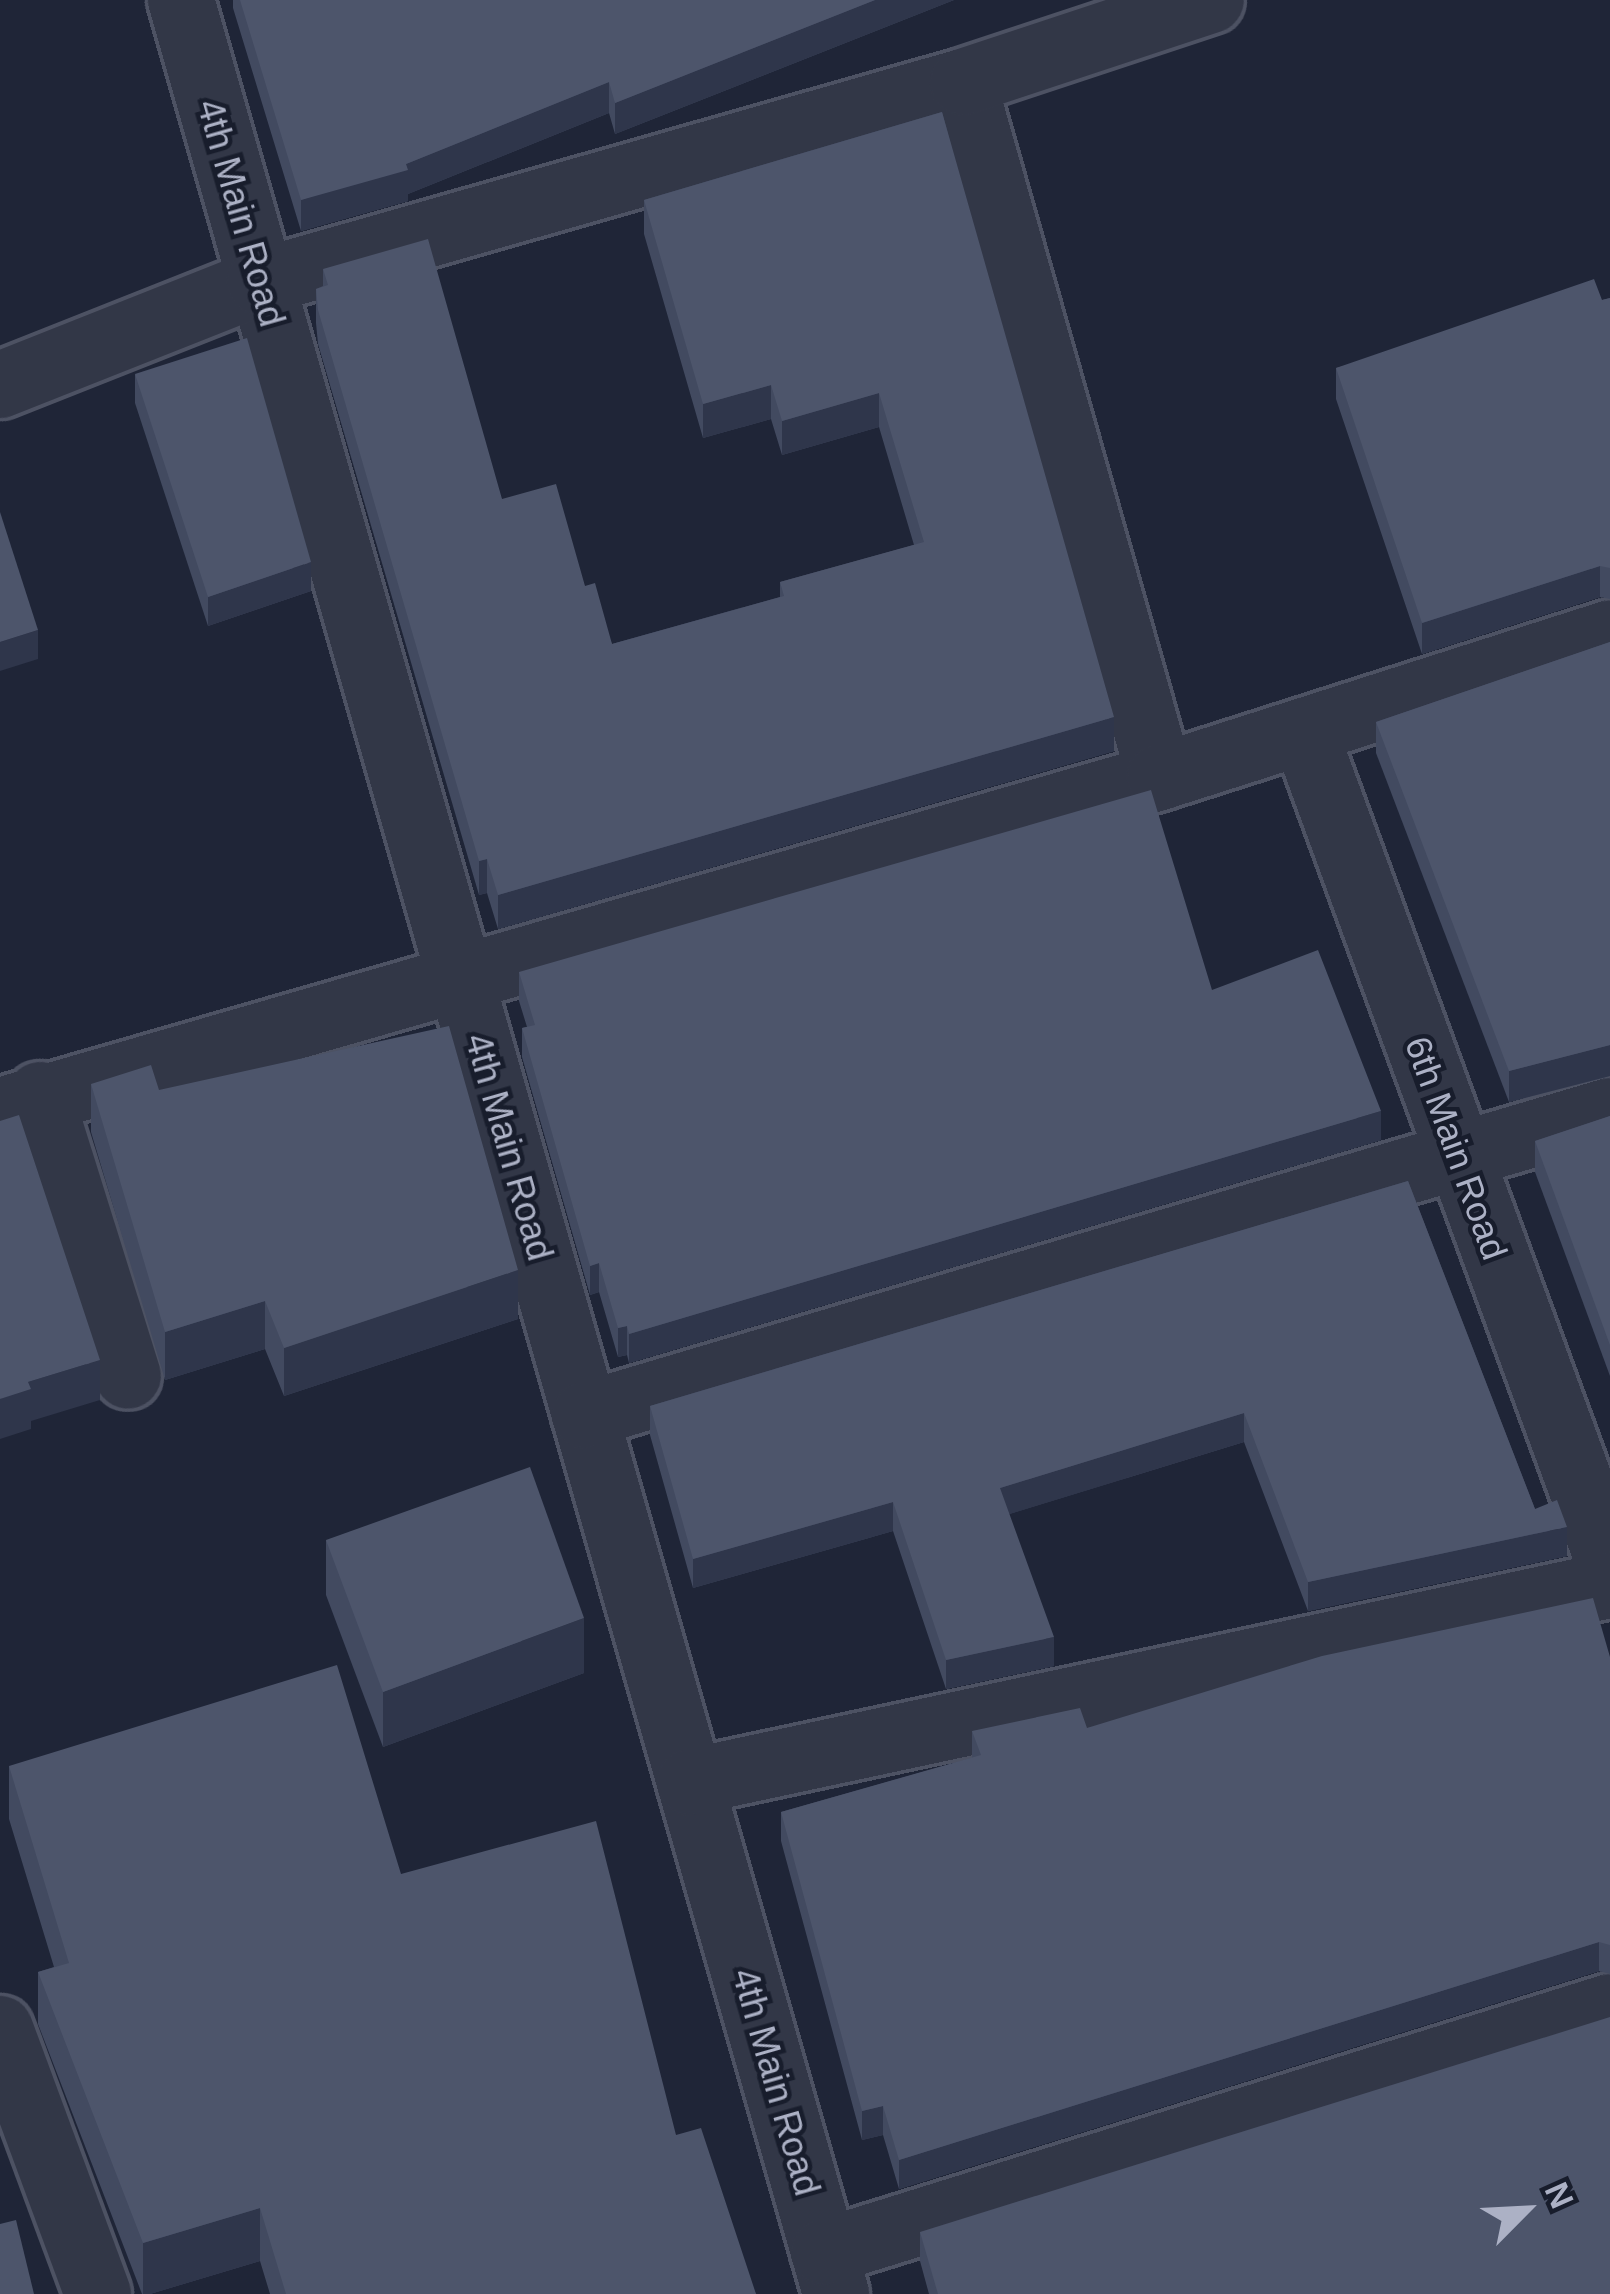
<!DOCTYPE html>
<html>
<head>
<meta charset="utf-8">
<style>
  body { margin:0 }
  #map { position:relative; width:1610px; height:2294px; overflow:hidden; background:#1f2537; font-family:Arial,sans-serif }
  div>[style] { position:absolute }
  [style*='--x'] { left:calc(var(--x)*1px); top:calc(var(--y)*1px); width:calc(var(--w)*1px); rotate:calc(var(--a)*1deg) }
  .roads { filter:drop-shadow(3px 0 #4d5263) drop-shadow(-3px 0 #4d5263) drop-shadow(0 3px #4d5263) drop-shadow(0 -3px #4d5263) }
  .minor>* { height:66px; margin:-33px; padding:0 33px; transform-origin:33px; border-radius:33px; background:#323747 }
  .wall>* { inset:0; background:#424a60 }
  .shaded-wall>* { inset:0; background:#2f364b }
  .building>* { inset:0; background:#4d556b }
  span { translate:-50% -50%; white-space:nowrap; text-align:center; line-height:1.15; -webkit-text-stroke:9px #181d2c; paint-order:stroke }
  .street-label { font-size:36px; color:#acb1c5 }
  .north { position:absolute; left:1466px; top:2150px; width:120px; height:120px; -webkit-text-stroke:9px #181d2c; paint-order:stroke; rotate:66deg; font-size:33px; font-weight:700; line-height:48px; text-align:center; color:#acb1c5 }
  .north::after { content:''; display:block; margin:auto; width:42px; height:54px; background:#acb1c5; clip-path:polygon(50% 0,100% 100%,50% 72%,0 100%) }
</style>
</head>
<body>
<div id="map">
  <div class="roads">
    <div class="minor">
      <div style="--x:181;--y:0;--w:2386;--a:74.06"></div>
      <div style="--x:963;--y:82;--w:722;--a:74.17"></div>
      <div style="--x:0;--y:385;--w:280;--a:-21.6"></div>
      <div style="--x:260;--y:282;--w:731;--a:-15.88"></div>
      <div style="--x:963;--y:82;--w:261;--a:-18.3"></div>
      <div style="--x:1304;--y:731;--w:888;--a:69.85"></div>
      <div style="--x:40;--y:1095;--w:294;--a:72.6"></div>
      <div style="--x:0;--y:1111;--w:1207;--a:-16.06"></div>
      <div style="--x:1160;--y:777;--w:472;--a:-17.7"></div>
      <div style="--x:585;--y:1415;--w:1069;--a:-16.52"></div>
      <div style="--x:690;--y:1782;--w:941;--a:-12.09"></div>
      <div style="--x:0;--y:2029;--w:283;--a:69.7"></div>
      <div style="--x:824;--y:2252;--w:823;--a:-17.31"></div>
    </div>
  </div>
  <div class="wall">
    <div style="clip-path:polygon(233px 0,954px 0,615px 134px,609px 113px,408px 194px,408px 201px,301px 231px,233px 8px)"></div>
    <div style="clip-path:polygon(942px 112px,1114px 751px,498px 929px,487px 893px,479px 895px,318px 344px,316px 323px,316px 289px,323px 286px,323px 269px,502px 499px,585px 586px,612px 644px,780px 597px,780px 582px,914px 545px,879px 427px,782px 455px,771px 419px,703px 438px,644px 234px,644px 200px)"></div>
    <div style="clip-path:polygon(1610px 298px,1610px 599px,1600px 597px,1422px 654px,1336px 399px,1336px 368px)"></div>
    <div style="clip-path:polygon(135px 374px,311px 591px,208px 626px,135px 403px)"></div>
    <div style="clip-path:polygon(1610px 642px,1610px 1076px,1509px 1102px,1376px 753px,1376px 722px)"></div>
    <div style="clip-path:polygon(519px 972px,1212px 990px,1381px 1140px,629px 1363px,627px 1355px,618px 1357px,599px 1292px,590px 1295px,522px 1057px,522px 1028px,527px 1027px,519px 1001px)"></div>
    <div style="clip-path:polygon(91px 1084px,159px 1090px,518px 1319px,284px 1396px,265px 1349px,165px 1380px,91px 1132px)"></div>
    <div style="clip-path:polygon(1610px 1116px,1610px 1376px,1535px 1172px,1535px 1141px)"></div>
    <div style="clip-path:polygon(1408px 1181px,1535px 1509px,1567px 1556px,1308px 1611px,1244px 1442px,1009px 1514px,1054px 1666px,946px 1689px,893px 1531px,693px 1588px,650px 1435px,650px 1406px)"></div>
    <div style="clip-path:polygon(326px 1540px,584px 1673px,383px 1747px,326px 1595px)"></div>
    <div style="clip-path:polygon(1610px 1657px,1610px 1974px,1599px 1971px,899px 2189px,883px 2135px,862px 2140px,781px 1841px,781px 1812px,972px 1758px,972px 1731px,1087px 1728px)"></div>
    <div style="clip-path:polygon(9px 1766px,401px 1874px,676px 2135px,756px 2294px,270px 2294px,260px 2261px,150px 2294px,142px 2294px,38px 2024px,38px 1972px,54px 1967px,9px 1819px)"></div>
    <div style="clip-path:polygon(920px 2232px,1610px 2294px,929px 2294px,920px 2261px)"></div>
  </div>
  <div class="shaded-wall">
    <div style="clip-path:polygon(875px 0,954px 0,615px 134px,615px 103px)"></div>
    <div style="clip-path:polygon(609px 82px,609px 113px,408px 194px,408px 201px,301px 231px,301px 200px,406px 164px)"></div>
    <div style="clip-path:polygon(771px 385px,771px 419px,703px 438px,703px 404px)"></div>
    <div style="clip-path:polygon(879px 393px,879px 427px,782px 455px,782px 421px)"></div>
    <div style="clip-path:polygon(311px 562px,311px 591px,208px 626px,208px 597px)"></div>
    <div style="clip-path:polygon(1600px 566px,1600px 597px,1422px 654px,1422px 623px)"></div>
    <div style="clip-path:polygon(38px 630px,38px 659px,0 671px,0 642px)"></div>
    <div style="clip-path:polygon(1114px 717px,1114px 751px,498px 929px,498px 895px)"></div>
    <div style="clip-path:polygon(487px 859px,487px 893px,479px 895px,479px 861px)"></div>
    <div style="clip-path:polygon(1610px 1045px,1610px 1076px,1509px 1102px,1509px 1071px)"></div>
    <div style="clip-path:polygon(1381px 1111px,1381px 1140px,629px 1363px,629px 1334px)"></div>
    <div style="clip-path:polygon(599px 1263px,599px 1292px,590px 1295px,590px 1266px)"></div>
    <div style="clip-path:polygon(518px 1270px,518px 1319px,284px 1396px,284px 1348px)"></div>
    <div style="clip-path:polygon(265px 1301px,265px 1349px,165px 1380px,165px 1332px)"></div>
    <div style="clip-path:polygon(627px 1326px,627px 1355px,618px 1357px,618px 1328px)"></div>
    <div style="clip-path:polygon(100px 1360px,100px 1400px,31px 1421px,31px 1429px,0 1439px,0 1399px,28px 1382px)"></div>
    <div style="clip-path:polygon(1244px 1413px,1244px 1442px,1000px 1517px,1000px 1488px)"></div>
    <div style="clip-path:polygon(893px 1502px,893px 1531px,693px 1588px,693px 1559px)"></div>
    <div style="clip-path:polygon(1567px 1527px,1567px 1556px,1308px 1611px,1308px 1582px)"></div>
    <div style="clip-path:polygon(584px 1618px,584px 1673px,383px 1747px,383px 1692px)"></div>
    <div style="clip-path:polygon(1054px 1637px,1054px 1666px,946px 1689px,946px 1660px)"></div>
    <div style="clip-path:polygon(1599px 1942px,1599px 1971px,899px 2189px,899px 2160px)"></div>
    <div style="clip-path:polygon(883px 2106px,883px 2135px,862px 2140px,862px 2111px)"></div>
    <div style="clip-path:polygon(260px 2208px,260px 2261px,150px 2294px,143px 2294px,143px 2243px)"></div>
  </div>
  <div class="building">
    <div style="clip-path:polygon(240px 0,875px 0,615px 103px,609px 82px,406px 164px,408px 170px,301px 200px)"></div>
    <div style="clip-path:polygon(942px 112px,1114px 717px,498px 895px,487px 859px,479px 861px,318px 310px,316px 289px,328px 285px,323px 269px,428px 239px,502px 499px,556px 484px,585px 586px,595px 583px,612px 644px,784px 596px,780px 582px,924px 542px,879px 393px,782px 421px,771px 385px,703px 404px,644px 200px)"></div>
    <div style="clip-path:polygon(1594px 279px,1602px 300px,1610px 298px,1610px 568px,1600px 566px,1422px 623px,1336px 368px)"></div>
    <div style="clip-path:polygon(247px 338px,311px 562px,208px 597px,135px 374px)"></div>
    <div style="clip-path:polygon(0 512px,38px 630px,0 642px)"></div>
    <div style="clip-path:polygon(1610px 642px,1610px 1045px,1509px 1071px,1376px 722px)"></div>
    <div style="clip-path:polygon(1151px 790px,1212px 990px,1318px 950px,1381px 1111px,629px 1334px,627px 1326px,618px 1328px,599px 1263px,590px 1266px,522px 1028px,535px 1025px,519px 972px)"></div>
    <div style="clip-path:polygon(449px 1026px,518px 1270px,284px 1348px,265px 1301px,165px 1332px,91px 1084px,151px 1065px,159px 1090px)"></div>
    <div style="clip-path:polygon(19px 1115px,100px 1360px,28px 1382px,31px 1389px,0 1399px,0 1121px)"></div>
    <div style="clip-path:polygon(1610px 1116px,1610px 1345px,1535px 1141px)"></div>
    <div style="clip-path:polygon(1408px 1181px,1535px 1509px,1557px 1500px,1567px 1527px,1308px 1582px,1244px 1413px,1000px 1488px,1054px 1637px,946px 1660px,893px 1502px,693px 1559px,650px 1406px)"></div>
    <div style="clip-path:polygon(530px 1467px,584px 1618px,383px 1692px,326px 1540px)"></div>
    <div style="clip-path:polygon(1593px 1598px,1610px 1657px,1610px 1945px,1599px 1942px,899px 2160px,883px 2106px,862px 2111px,781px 1812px,981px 1755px,972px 1731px,1080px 1708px,1087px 1728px,1322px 1656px)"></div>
    <div style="clip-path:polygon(337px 1665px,401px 1874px,596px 1821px,676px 2135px,701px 2128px,756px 2294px,286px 2294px,260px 2208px,143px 2243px,38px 1972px,69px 1963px,9px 1766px)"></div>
    <div style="clip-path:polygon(1610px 2017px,1610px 2294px,938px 2294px,920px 2232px)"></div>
    <div style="clip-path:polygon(16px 2220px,34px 2294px,0 2294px,0 2224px)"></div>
  </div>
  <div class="street-label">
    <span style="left:241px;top:213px;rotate:74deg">4th Main Road</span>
    <span style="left:509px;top:1147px;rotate:74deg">4th Main Road</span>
    <span style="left:1456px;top:1148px;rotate:70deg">6th Main Road</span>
    <span style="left:776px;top:2082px;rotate:74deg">4th Main Road</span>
  </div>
  <div class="north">N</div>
</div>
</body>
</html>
